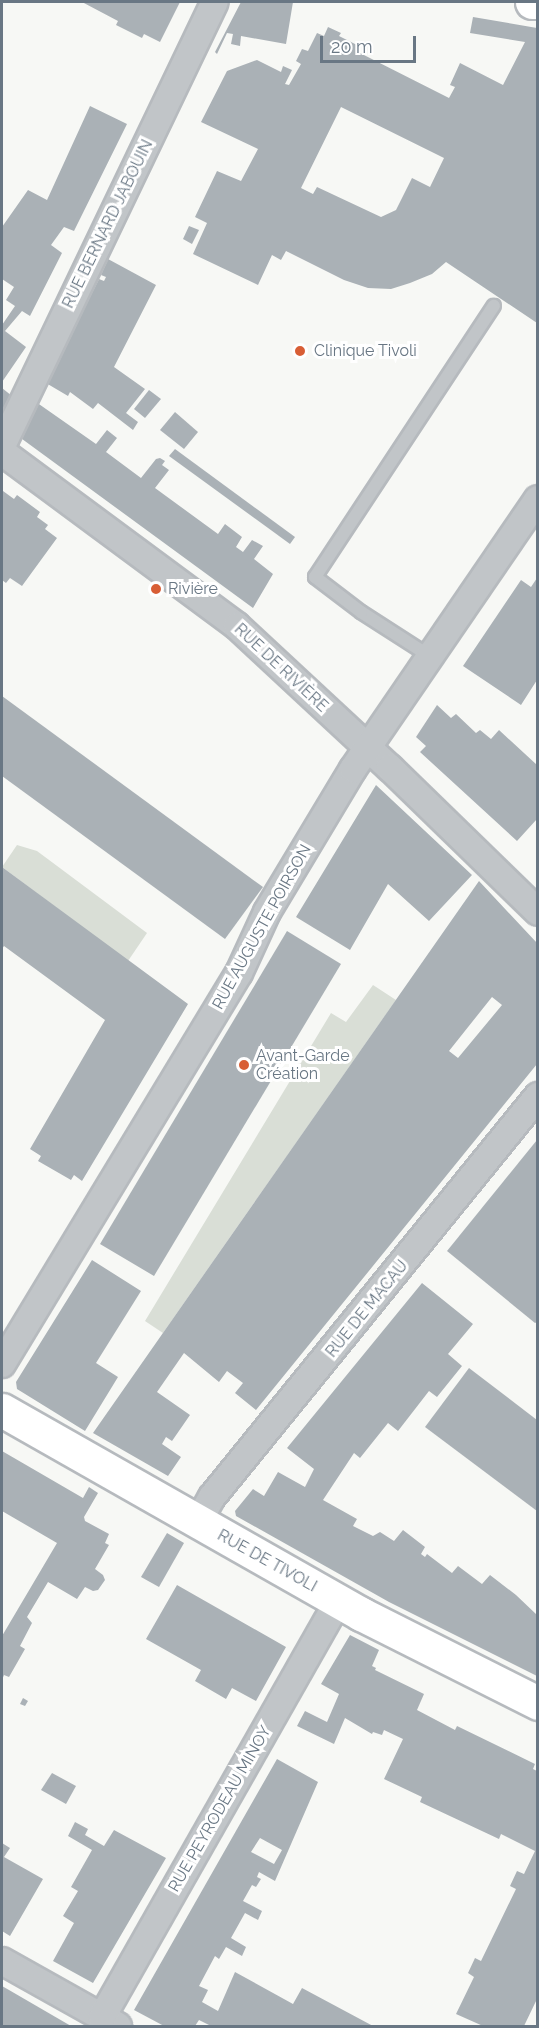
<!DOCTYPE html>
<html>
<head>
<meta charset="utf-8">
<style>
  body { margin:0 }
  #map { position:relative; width:539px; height:2028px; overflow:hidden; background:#f7f8f5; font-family:Raleway,sans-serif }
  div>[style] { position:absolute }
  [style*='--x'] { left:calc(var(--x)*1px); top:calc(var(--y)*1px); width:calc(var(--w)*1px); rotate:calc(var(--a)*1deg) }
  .green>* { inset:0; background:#d9ded6 }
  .building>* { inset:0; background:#aab1b6 }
  .roads { filter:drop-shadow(2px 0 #b6babe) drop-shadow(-2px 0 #b6babe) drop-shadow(0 2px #b6babe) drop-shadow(0 -2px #b6babe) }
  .lane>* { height:12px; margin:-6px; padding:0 6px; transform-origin:6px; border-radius:6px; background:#c1c5c8 }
  .street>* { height:26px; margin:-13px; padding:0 13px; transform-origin:13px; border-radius:13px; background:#c1c5c8 }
  .secondary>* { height:33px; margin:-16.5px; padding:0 16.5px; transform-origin:16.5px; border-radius:16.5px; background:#fff }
  .dots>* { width:16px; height:16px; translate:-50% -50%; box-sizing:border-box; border:3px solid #fff; border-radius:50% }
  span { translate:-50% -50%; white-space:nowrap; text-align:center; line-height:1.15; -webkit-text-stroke:6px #fff; paint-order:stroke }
  .street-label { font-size:16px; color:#697784 }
  .poi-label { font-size:16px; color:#697784 }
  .left { translate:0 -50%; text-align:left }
  .frame { position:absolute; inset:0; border:3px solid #697784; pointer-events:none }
  .scale { position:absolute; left:320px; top:36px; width:96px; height:27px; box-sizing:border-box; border:3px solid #697784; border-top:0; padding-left:8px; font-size:18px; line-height:21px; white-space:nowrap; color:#697784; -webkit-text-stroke:4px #fff; paint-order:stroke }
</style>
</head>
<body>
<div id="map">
  <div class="green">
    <div style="clip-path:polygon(17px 845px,37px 851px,147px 933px,128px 961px,2px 867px)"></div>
    <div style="clip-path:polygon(373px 985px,396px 1000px,163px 1333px,145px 1321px,331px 1013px,346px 1022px)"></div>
  </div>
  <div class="building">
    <div style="clip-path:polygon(82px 2px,180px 2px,160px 42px,144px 34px,142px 38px,116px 25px,118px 21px)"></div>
    <div style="clip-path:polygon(241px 2px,293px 2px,286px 44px,241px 36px,240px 46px,231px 44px,233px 34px,227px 33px,217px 54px,215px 52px)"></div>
    <div style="clip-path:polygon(evenodd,473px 17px,537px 28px,537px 323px,446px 262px,432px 274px,410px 283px,391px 289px,368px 288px,344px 280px,286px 251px,281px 260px,272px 255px,258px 285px,193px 254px,207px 223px,195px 217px,217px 171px,241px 181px,258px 149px,201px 122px,227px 71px,257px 60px,281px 72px,283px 66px,292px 70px,285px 84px,289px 85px,301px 64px,296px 61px,302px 49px,308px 51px,317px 33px,324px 36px,328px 27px,341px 33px,339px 36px,359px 46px,356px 51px,449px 98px,455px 87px,450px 85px,460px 63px,503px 85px,525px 42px,470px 33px,473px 17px,341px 107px,444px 158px,430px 187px,412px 178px,396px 210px,381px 217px,317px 187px,313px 194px,301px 188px,341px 107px)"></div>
    <div style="clip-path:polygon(90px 106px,127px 124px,74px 231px,64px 227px,51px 245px,62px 253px,30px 316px,22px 311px,5px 331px,26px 347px,2px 382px,2px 325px,15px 306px,6px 300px,14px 287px,2px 279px,2px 227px,28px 190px,47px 200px)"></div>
    <div style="clip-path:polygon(189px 226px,199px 230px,192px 244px,183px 239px)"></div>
    <div style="clip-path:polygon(108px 259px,156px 285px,114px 367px,145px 389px,126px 413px,138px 422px,133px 430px,98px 403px,93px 409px,70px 392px,68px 396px,46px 383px,99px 279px,104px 281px,106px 277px,101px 275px)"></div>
    <div style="clip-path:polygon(2px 388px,12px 396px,2px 418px)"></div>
    <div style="clip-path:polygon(149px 390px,161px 399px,145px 418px,134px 409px)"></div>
    <div style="clip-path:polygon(36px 402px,96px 444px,107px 430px,117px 438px,106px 452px,141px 478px,156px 459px,160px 458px,165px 461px,162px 465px,169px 470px,155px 488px,218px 534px,225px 524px,242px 537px,236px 547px,243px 552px,252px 540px,263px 546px,254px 559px,273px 574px,253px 608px,18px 436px)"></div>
    <div style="clip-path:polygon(175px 412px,198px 432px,184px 449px,160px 430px)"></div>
    <div style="clip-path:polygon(175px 449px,295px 537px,290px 544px,169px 456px)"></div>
    <div style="clip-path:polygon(3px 491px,14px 499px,17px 495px,40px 512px,37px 517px,48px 525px,45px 529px,57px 538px,22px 586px,10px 578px,6px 583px,2px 580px)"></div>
    <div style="clip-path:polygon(537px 578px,537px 680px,521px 705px,463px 666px,521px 580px,531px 587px)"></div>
    <div style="clip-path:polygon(2px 696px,263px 887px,225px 939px,2px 776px)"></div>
    <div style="clip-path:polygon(437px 705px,451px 718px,456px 714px,476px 733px,480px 730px,491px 739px,499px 730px,537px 765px,537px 819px,517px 841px,420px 752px,426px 746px,416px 737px)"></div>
    <div style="clip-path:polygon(376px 785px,472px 875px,429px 921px,388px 884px,350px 950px,296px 917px)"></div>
    <div style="clip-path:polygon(2px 867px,188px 1004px,82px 1181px,74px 1175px,71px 1180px,38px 1161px,41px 1156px,30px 1149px,105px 1020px,4px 946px,2px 949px)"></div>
    <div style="clip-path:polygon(evenodd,479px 881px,537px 943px,537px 1064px,256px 1410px,235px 1393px,243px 1383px,227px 1371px,219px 1382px,184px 1353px,157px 1392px,190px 1415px,172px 1441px,166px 1437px,162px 1444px,181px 1457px,168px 1476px,93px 1433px,479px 881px,492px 997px,502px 1005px,458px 1058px,449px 1051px,492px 997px)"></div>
    <div style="clip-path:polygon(287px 931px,341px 964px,154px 1276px,100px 1244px)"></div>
    <div style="clip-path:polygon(537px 1140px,537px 1322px,535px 1323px,447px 1251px)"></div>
    <div style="clip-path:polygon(92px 1260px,141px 1291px,96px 1363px,118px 1377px,85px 1431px,17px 1389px,16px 1382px)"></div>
    <div style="clip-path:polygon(422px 1283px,473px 1324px,448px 1354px,462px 1366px,437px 1397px,429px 1391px,398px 1431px,388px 1423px,360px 1458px,354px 1453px,323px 1500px,357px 1519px,353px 1526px,373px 1536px,380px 1532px,394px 1541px,403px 1530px,425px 1547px,421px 1554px,425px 1557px,427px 1554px,452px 1573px,458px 1566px,482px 1584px,490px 1575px,516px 1595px,537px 1615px,537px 1676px,389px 1602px,236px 1516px,235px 1511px,253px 1489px,264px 1496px,278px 1472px,305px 1487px,314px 1469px,287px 1448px)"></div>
    <div style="clip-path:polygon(469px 1368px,537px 1420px,537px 1511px,425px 1427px)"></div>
    <div style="clip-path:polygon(2px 1451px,83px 1498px,89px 1487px,98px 1493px,84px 1517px,85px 1521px,109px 1534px,105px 1543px,109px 1545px,95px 1569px,103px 1575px,105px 1580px,98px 1590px,93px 1591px,85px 1587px,77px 1599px,48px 1582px,27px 1617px,32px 1623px,20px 1646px,25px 1649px,9px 1677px,4px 1675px,2px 1680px,2px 1636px,57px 1543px,2px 1511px)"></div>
    <div style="clip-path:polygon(167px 1533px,184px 1543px,159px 1587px,141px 1577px)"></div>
    <div style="clip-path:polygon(177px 1585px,286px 1647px,256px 1701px,232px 1688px,226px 1699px,195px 1681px,201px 1670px,146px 1639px)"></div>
    <div style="clip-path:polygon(350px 1635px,379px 1650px,372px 1666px,376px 1668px,375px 1670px,424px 1694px,417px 1710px,455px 1730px,457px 1726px,535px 1764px,533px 1769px,537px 1771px,537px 1999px,524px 2026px,483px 2026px,456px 2014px,474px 1977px,468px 1973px,475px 1958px,481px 1961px,516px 1889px,510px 1886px,517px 1871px,524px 1874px,535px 1851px,501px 1834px,499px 1839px,420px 1802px,422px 1797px,384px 1779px,403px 1739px,384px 1730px,382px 1735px,373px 1732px,372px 1734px,345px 1718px,334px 1744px,297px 1726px,305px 1711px,327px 1722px,339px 1694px,321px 1684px)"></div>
    <div style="clip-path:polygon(23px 1698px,28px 1701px,25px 1706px,20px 1704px)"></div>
    <div style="clip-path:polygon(evenodd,277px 1759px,318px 1782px,275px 1881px,259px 1872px,257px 1877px,261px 1879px,256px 1887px,252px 1885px,243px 1901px,262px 1911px,258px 1920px,245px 1913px,231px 1938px,246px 1947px,242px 1956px,226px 1947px,219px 1959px,215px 1956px,199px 1986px,208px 1990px,202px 2002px,218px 2011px,235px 1972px,293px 2004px,302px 1988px,373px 2026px,211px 2026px,199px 2020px,195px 2026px,164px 2026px,134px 2010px,277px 1759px,260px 1838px,282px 1850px,274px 1864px,251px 1852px,260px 1838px)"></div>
    <div style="clip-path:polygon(52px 1773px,76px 1786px,66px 1804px,41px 1790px)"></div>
    <div style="clip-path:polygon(75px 1822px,88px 1829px,85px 1835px,104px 1846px,114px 1830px,166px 1858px,93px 1983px,53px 1961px,74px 1923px,63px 1916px,78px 1891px,71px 1887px,92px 1850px,68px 1836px)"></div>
    <div style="clip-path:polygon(2px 1843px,10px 1848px,4px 1857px,43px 1879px,10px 1936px,2px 1931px)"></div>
    <div style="clip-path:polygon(2px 1986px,9px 1990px,71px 2026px,2px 2026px)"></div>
  </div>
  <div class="roads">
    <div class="lane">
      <div style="--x:431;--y:657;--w:83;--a:-147.3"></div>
      <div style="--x:361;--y:612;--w:58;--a:-142.7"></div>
      <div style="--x:315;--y:577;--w:325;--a:-56.6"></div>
    </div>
    <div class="street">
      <div style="--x:2;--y:446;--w:492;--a:-64.4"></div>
      <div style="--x:2;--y:452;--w:292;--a:36.5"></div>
      <div style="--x:237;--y:626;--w:209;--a:42.9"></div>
      <div style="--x:390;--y:768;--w:206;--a:44.2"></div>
      <div style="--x:2;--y:1364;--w:457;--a:-58.8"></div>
      <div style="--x:239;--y:973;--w:67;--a:-65.3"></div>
      <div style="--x:267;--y:912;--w:167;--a:-59"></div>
      <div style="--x:353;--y:769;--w:327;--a:-55.6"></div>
      <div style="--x:198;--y:1522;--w:29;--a:-61"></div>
      <div style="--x:212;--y:1497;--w:517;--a:-50.89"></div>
      <div style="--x:2;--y:1961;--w:133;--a:29.3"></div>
      <div style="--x:102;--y:2017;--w:478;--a:-60.4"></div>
    </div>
    <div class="secondary">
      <div style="--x:532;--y:2;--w:6;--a:0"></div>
      <div style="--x:2;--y:1410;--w:413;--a:29.6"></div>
      <div style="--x:361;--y:1614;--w:198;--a:26.7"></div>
    </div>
  </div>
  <div class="dots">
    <div style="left:300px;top:351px;background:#d85e35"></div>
    <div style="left:156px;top:589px;background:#d85e35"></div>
    <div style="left:244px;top:1065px;background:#d85e35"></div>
  </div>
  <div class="street-label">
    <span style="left:108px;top:224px;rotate:-64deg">RUE BERNARD JABOUIN</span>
    <span style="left:281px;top:668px;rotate:43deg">RUE DE RIVIÈRE</span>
    <span style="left:262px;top:927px;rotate:-61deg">RUE AUGUSTE POIRSON</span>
    <span style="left:367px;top:1309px;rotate:-51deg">RUE DE MACAU</span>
    <span style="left:267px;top:1561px;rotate:29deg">RUE DE TIVOLI</span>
    <span style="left:220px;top:1809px;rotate:-60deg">RUE PEYRODEAU MINOY</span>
  </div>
  <div class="poi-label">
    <span class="left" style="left:314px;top:351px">Clinique Tivoli</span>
    <span class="left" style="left:168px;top:589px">Rivière</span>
    <span class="left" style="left:256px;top:1065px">Avant-Garde<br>Création</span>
  </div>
  <div class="frame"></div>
  <div class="scale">20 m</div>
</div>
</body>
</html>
